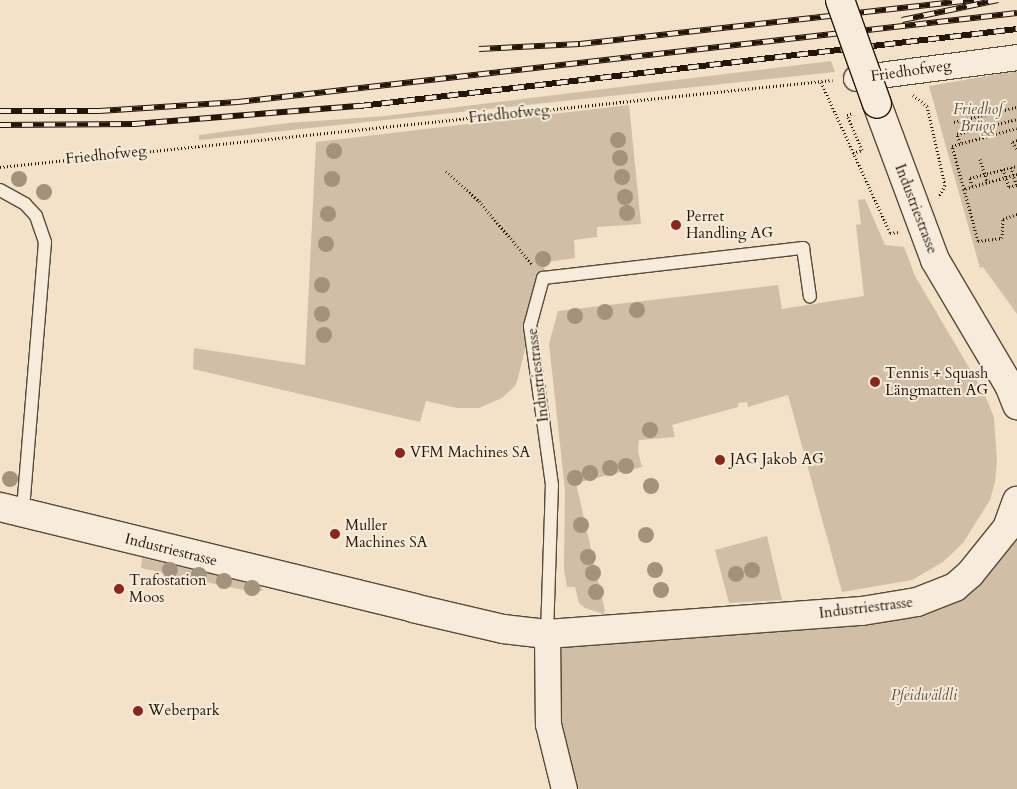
<!DOCTYPE html>
<html>
<head>
<meta charset="utf-8">
<style>
  body { margin:0 }
  #map { position:relative; width:1017px; height:789px; overflow:hidden; background:#f3e2c7; font-family:Cardo,serif }
  div>[style] { position:absolute }
  [style*='--x'] { left:calc(var(--x)*1px); top:calc(var(--y)*1px); width:calc(var(--w)*1px); rotate:calc(var(--a)*1deg) }
  .green>* { inset:0; background:#d0bfa6 }
  .path>* { height:3px; margin-top:-1.5px; transform-origin:0; background:repeating-linear-gradient(90deg,#251507 0 1px,transparent 0 3.5px) }
  .roads { filter:drop-shadow(1px 0 #584837) drop-shadow(-1px 0 #584837) drop-shadow(0 1px #584837) drop-shadow(0 -1px #584837) }
  .service>* { height:12px; margin:-6px; padding:0 6px; transform-origin:6px; border-radius:6px; background:#f7ecdb }
  .minor>* { height:25px; margin:-12.5px; padding:0 12.5px; transform-origin:12.5px; border-radius:12.5px; background:#f7ecdb }
  .secondary>* { height:28px; margin:-14px; padding:0 14px; transform-origin:14px; border-radius:14px; background:#f7ecdb }
  .rail>* { height:5.5px; margin-top:-2.75px; transform-origin:0; background:repeating-linear-gradient(90deg,#f7ecdb 0 11px,#251507 0 22px); box-sizing:border-box; border-block:1px solid #251507 }
  .bridges { filter:drop-shadow(1px 0 #251507) drop-shadow(-1px 0 #251507) drop-shadow(0 1px #251507) drop-shadow(0 -1px #251507) }
  .secondary-bridge>* { height:28px; margin:-14px; padding:0 14px; transform-origin:14px; border-radius:14px; background:#f7ecdb }
  .trees>* { width:16px; height:16px; margin:-8px; border-radius:50%; background:#a3927c }
  .dots>* { width:14px; height:14px; translate:-50% -50%; box-sizing:border-box; border:2px solid #f7ecdb; border-radius:50% }
  span { translate:-50% -50%; white-space:nowrap; text-align:center; line-height:1.15; -webkit-text-stroke:4px #f7ecdb; paint-order:stroke }
  .street-label { font-size:15px; color:#251507 }
  .park-label { font-size:15px; color:#61503f; font-style:italic }
  .poi-label { font-size:15px; color:#251507 }
  .left { translate:0 -50%; text-align:left }
</style>
</head>
<body>
<div id="map">
  <div class="green">
    <div style="clip-path:polygon(831px 61px,835px 72px,199px 140px,199px 135px,288px 123px,385px 116px)"></div>
    <div style="clip-path:polygon(1017px 71px,1017px 314px,983px 267px,980px 268px,929px 86px)"></div>
    <div style="clip-path:polygon(629px 105px,641px 224px,597px 227px,597px 237px,574px 240px,575px 258px,546px 262px,518px 378px,515px 386px,502px 398px,479px 408px,457px 408px,426px 401px,420px 422px,193px 369px,194px 348px,305px 365px,316px 142px)"></div>
    <div style="clip-path:polygon(865px 199px,885px 245px,904px 247px,915px 276px,984px 393px,994px 417px,997px 461px,995px 482px,990px 500px,963px 543px,943px 562px,912px 580px,842px 592px,788px 395px,748px 407px,747px 402px,738px 403px,738px 407px,672px 425px,675px 437px,639px 440px,638px 452px,642px 467px,576px 483px,605px 611px,603px 614px,585px 608px,579px 603px,575px 587px,567px 587px,564px 569px,565px 490px,549px 344px,558px 311px,778px 285px,782px 309px,864px 296px,856px 225px,861px 224px,858px 200px)"></div>
    <div style="clip-path:polygon(1017px 501px,1017px 789px,564px 789px,547px 634px,938px 596px)"></div>
    <div style="clip-path:polygon(767px 536px,782px 600px,729px 603px,715px 550px)"></div>
    <div style="clip-path:polygon(142px 558px,260px 585px,263px 590px,257px 593px,141px 568px)"></div>
  </div>
  <div class="path">
    <div style="--x:821;--y:82;--w:166;--a:65.4"></div>
    <div style="--x:890;--y:233;--w:8;--a:-7"></div>
    <div style="--x:913;--y:95;--w:18;--a:38"></div>
    <div style="--x:927;--y:106;--w:81;--a:77.2"></div>
    <div style="--x:945;--y:185;--w:13;--a:117"></div>
    <div style="--x:954;--y:122;--w:65;--a:-13.4"></div>
    <div style="--x:1017;--y:140;--w:5;--a:158"></div>
    <div style="--x:1012;--y:142;--w:9;--a:54"></div>
    <div style="--x:960;--y:143;--w:9;--a:-108"></div>
    <div style="--x:957;--y:134;--w:62;--a:-14"></div>
    <div style="--x:853;--y:153;--w:9;--a:-18"></div>
    <div style="--x:862;--y:150;--w:38;--a:-113"></div>
    <div style="--x:847;--y:115;--w:6;--a:-18"></div>
    <div style="--x:980;--y:159;--w:24;--a:73"></div>
    <div style="--x:0;--y:167;--w:837;--a:-5.97"></div>
    <div style="--x:1011;--y:167;--w:19;--a:74"></div>
    <div style="--x:1003;--y:169;--w:19;--a:72"></div>
    <div style="--x:1009;--y:187;--w:8;--a:-14"></div>
    <div style="--x:446;--y:171;--w:45;--a:42.3"></div>
    <div style="--x:479;--y:201;--w:82;--a:49.9"></div>
    <div style="--x:1017;--y:174;--w:55;--a:164.2"></div>
    <div style="--x:964;--y:189;--w:54;--a:74.9"></div>
    <div style="--x:978;--y:241;--w:24;--a:-7"></div>
    <div style="--x:1002;--y:238;--w:19;--a:-87"></div>
    <div style="--x:1003;--y:219;--w:15;--a:-20"></div>
    <div style="--x:972;--y:186;--w:8;--a:-104"></div>
    <div style="--x:970;--y:178;--w:49;--a:-14.3"></div>
    <div style="--x:964;--y:189;--w:45;--a:-105.6"></div>
    <div style="--x:952;--y:146;--w:67;--a:-15.5"></div>
  </div>
  <div class="roads">
    <div class="service">
      <div style="--x:0;--y:190;--w:29;--a:29"></div>
      <div style="--x:25;--y:204;--w:16;--a:47"></div>
      <div style="--x:36;--y:216;--w:28;--a:71"></div>
      <div style="--x:45;--y:242;--w:271;--a:94.7"></div>
      <div style="--x:547;--y:634;--w:149;--a:-88.1"></div>
      <div style="--x:552;--y:485;--w:161;--a:-97.9"></div>
      <div style="--x:530;--y:326;--w:50;--a:-74.8"></div>
      <div style="--x:543;--y:278;--w:262;--a:-6.6"></div>
      <div style="--x:803;--y:248;--w:49;--a:81.9"></div>
    </div>
    <div class="minor">
      <div style="--x:856;--y:78;--w:162;--a:-7.4"></div>
      <div style="--x:547;--y:634;--w:90;--a:89.4"></div>
      <div style="--x:548;--y:724;--w:67;--a:76.2"></div>
    </div>
    <div class="secondary">
      <div style="--x:877;--y:104;--w:166;--a:69.6"></div>
      <div style="--x:935;--y:260;--w:145;--a:59.4"></div>
      <div style="--x:1009;--y:385;--w:22;--a:68"></div>
      <div style="--x:0;--y:507;--w:425;--a:13.7"></div>
      <div style="--x:413;--y:608;--w:92;--a:13.1"></div>
      <div style="--x:503;--y:629;--w:44;--a:6.5"></div>
      <div style="--x:547;--y:634;--w:316;--a:-4.2"></div>
      <div style="--x:862;--y:611;--w:56;--a:-9.3"></div>
      <div style="--x:917;--y:602;--w:41;--a:-21.5"></div>
      <div style="--x:955;--y:587;--w:20;--a:-41"></div>
      <div style="--x:970;--y:574;--w:59;--a:-51.2"></div>
      <div style="--x:1007;--y:528;--w:29;--a:-70"></div>
    </div>
  </div>
  <div class="rail">
    <div style="--x:902;--y:20;--w:98;--a:-11.8"></div>
    <div style="--x:479;--y:49;--w:101;--a:-2.8"></div>
    <div style="--x:580;--y:44;--w:397;--a:-6.4"></div>
    <div style="--x:0;--y:111;--w:99;--a:0"></div>
    <div style="--x:99;--y:111;--w:139;--a:-3.7"></div>
    <div style="--x:238;--y:102;--w:784;--a:-6.52"></div>
    <div style="--x:0;--y:125;--w:134;--a:-0.4"></div>
    <div style="--x:134;--y:124;--w:227;--a:-4.6"></div>
    <div style="--x:360;--y:106;--w:661;--a:-6.68"></div>
  </div>
  <div class="bridges">
    <div class="secondary-bridge">
      <div style="--x:840;--y:0;--w:110;--a:70.4"></div>
    </div>
  </div>
  <div class="trees">
    <div style="left:618px;top:140px"></div>
    <div style="left:334px;top:151px"></div>
    <div style="left:620px;top:158px"></div>
    <div style="left:622px;top:177px"></div>
    <div style="left:19px;top:179px"></div>
    <div style="left:332px;top:179px"></div>
    <div style="left:44px;top:192px"></div>
    <div style="left:625px;top:197px"></div>
    <div style="left:627px;top:213px"></div>
    <div style="left:328px;top:214px"></div>
    <div style="left:326px;top:244px"></div>
    <div style="left:543px;top:259px"></div>
    <div style="left:322px;top:285px"></div>
    <div style="left:637px;top:310px"></div>
    <div style="left:605px;top:312px"></div>
    <div style="left:322px;top:314px"></div>
    <div style="left:575px;top:316px"></div>
    <div style="left:324px;top:335px"></div>
    <div style="left:650px;top:430px"></div>
    <div style="left:626px;top:466px"></div>
    <div style="left:610px;top:468px"></div>
    <div style="left:590px;top:473px"></div>
    <div style="left:575px;top:478px"></div>
    <div style="left:10px;top:479px"></div>
    <div style="left:651px;top:486px"></div>
    <div style="left:581px;top:525px"></div>
    <div style="left:646px;top:535px"></div>
    <div style="left:588px;top:557px"></div>
    <div style="left:170px;top:570px"></div>
    <div style="left:655px;top:570px"></div>
    <div style="left:752px;top:570px"></div>
    <div style="left:593px;top:573px"></div>
    <div style="left:736px;top:574px"></div>
    <div style="left:199px;top:575px"></div>
    <div style="left:224px;top:581px"></div>
    <div style="left:252px;top:588px"></div>
    <div style="left:661px;top:590px"></div>
    <div style="left:596px;top:592px"></div>
  </div>
  <div class="dots">
    <div style="left:676px;top:225px;background:#8f2418"></div>
    <div style="left:875px;top:382px;background:#8f2418"></div>
    <div style="left:400px;top:453px;background:#8f2418"></div>
    <div style="left:720px;top:460px;background:#8f2418"></div>
    <div style="left:335px;top:534px;background:#8f2418"></div>
    <div style="left:119px;top:589px;background:#8f2418"></div>
    <div style="left:138px;top:711px;background:#8f2418"></div>
  </div>
  <div class="street-label">
    <span style="left:911px;top:71px;rotate:-8deg">Friedhofweg</span>
    <span style="left:509px;top:114px;rotate:-6deg">Friedhofweg</span>
    <span style="left:106px;top:155px;rotate:-6deg">Friedhofweg</span>
    <span style="left:916px;top:209px;rotate:69deg">Industriestrasse</span>
    <span style="left:538px;top:375px;rotate:-97deg">Industriestrasse</span>
    <span style="left:171px;top:550px;rotate:14deg">Industriestrasse</span>
    <span style="left:866px;top:608px;rotate:-7deg">Industriestrasse</span>
  </div>
  <div class="park-label">
    <span style="left:978px;top:118px">Friedhof<br>Brügg</span>
    <span style="left:924px;top:696px">Pfeidwäldli</span>
  </div>
  <div class="poi-label">
    <span class="left" style="left:686px;top:225px">Perret<br>Handling AG</span>
    <span class="left" style="left:885px;top:382px">Tennis + Squash<br>Längmatten AG</span>
    <span class="left" style="left:410px;top:453px">VFM Machines SA</span>
    <span class="left" style="left:730px;top:460px">JAG Jakob AG</span>
    <span class="left" style="left:345px;top:534px">Muller<br>Machines SA</span>
    <span class="left" style="left:129px;top:589px">Trafostation<br>Moos</span>
    <span class="left" style="left:148px;top:711px">Weberpark</span>
  </div>
</div>
</body>
</html>
